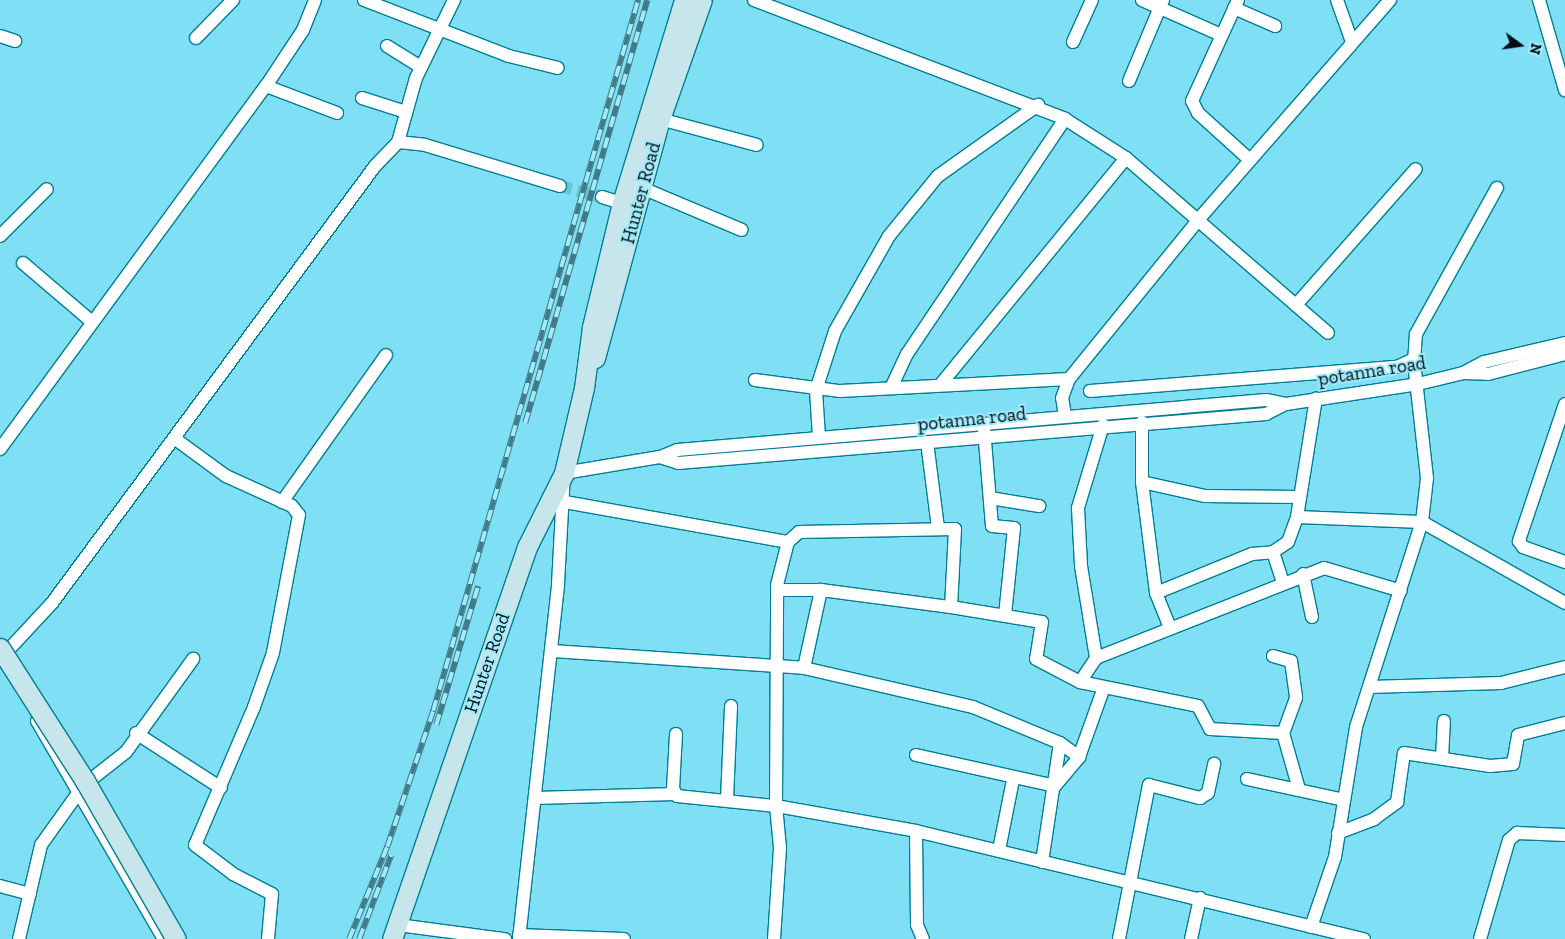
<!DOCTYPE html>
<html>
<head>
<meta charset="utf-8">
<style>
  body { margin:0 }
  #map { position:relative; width:1565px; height:939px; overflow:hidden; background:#7fe0f5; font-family:"Zilla Slab",serif }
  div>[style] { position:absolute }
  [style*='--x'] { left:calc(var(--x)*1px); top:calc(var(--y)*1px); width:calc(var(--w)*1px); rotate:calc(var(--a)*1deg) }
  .street-tunnel>* { height:12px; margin-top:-6px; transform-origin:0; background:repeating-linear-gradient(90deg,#6cc1d3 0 12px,transparent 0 18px) }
  .roads { filter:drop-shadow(1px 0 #007e91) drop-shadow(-1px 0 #007e91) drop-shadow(0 1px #007e91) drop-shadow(0 -1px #007e91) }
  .street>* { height:12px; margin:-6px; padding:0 6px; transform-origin:6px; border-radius:6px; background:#fff }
  .secondary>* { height:19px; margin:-9.5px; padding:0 9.5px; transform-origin:9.5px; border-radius:9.5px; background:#c7e6ec }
  .rail>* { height:5.5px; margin-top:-2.75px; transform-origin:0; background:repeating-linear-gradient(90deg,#a0eafb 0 11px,#417b87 0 22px); box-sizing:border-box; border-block:1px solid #417b87 }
  .bridges { filter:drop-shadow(1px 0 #007e91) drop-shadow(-1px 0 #007e91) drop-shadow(0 1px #007e91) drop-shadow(0 -1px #007e91) }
  .secondary-bridge>* { height:19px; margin:-9.5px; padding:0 9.5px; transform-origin:9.5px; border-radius:9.5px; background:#c7e6ec }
  span { translate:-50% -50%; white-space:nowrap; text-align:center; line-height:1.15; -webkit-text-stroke:4px #a0eafb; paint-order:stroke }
  .street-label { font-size:19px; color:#000f13 }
  .north { position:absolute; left:1495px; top:20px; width:50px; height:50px; -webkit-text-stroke:4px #a0eafb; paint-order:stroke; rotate:104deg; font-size:14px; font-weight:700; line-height:20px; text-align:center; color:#000f13 }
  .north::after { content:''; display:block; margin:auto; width:18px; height:22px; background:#000f13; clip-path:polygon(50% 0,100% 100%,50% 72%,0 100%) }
</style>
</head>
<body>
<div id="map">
  <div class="street-tunnel">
    <div style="--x:560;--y:186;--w:43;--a:14.7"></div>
  </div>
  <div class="roads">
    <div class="street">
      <div style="--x:364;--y:0;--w:155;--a:21.1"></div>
      <div style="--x:509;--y:56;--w:50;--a:13.8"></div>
      <div style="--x:754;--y:0;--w:333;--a:20.9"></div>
      <div style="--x:1065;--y:119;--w:72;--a:32.6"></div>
      <div style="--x:1126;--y:158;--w:267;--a:40.9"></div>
      <div style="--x:1142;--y:0;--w:86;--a:23.9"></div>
      <div style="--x:1238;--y:0;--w:111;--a:114.5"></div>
      <div style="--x:1192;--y:101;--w:13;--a:63"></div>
      <div style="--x:1198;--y:113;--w:70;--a:42.1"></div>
      <div style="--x:1337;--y:0;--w:45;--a:70.3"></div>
      <div style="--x:1539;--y:0;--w:94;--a:73.9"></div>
      <div style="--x:1234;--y:8;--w:45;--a:23.7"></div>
      <div style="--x:0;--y:36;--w:16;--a:18"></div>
      <div style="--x:196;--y:38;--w:53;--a:-45.8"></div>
      <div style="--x:1073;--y:42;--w:46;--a:-65.7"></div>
      <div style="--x:387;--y:46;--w:40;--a:32"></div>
      <div style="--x:1129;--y:81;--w:88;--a:-67.2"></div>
      <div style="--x:266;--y:86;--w:76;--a:20.8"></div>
      <div style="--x:362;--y:98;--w:46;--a:17.7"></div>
      <div style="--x:660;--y:119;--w:100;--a:15"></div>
      <div style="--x:398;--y:142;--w:66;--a:-74.3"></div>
      <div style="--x:416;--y:78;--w:87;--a:-64"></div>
      <div style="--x:642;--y:188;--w:108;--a:22.8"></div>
      <div style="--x:602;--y:197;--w:21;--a:17"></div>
      <div style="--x:0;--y:236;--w:66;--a:-45"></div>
      <div style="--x:23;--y:263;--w:91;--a:40.5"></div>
      <div style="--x:1296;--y:305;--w:181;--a:-48.6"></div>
      <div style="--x:1463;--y:373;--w:25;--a:2"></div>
      <div style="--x:1488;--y:374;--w:80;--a:-14.6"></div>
      <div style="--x:755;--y:380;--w:86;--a:7.4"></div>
      <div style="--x:840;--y:391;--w:229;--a:-3"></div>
      <div style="--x:1069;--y:379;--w:205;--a:-50.9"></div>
      <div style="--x:1198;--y:220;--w:292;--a:-48.9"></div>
      <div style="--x:941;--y:384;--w:292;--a:-50.7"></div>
      <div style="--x:891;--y:388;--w:38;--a:-65"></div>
      <div style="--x:907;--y:354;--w:283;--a:-56.1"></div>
      <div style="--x:1090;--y:391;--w:308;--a:-4.5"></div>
      <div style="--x:1397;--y:367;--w:19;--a:-25"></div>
      <div style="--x:1565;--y:404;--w:145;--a:108.6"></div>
      <div style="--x:1519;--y:541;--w:7;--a:56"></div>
      <div style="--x:1523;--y:547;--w:45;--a:19.7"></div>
      <div style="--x:1065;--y:416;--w:18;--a:-99"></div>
      <div style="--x:1062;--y:398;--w:20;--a:-70"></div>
      <div style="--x:1142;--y:422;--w:60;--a:90"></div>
      <div style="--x:1142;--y:482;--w:112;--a:82.8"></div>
      <div style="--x:1156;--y:593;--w:35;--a:68"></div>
      <div style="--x:1103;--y:425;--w:87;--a:106.8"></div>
      <div style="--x:1078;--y:508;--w:58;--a:87"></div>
      <div style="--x:1081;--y:566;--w:93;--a:80.7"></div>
      <div style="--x:1096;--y:658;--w:245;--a:-21.5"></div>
      <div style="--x:1324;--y:568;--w:80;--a:16.6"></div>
      <div style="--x:984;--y:429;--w:97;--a:85.3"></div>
      <div style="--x:992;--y:526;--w:22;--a:5"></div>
      <div style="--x:1014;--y:528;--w:87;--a:95.9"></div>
      <div style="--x:819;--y:437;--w:47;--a:-93.7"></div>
      <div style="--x:816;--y:390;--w:62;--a:-72.1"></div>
      <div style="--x:835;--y:331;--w:109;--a:-60.4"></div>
      <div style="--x:889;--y:236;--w:77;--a:-50.8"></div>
      <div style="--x:938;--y:176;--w:123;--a:-35.4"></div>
      <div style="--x:174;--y:438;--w:64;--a:36.2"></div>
      <div style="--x:226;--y:476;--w:72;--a:24.4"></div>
      <div style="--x:292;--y:506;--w:11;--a:52"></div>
      <div style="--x:299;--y:515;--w:140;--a:100.7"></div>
      <div style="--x:273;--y:653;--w:57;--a:109.4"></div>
      <div style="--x:254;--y:707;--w:150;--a:113.1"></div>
      <div style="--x:195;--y:845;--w:48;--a:37.3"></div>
      <div style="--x:233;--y:874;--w:44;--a:27.1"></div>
      <div style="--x:272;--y:894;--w:45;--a:95.1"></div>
      <div style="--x:927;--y:442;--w:87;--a:82.7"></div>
      <div style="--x:0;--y:449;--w:450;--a:-53.8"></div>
      <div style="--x:266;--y:86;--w:67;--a:-56.5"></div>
      <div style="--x:303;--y:30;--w:32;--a:-68"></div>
      <div style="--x:660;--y:457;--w:19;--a:18"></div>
      <div style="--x:678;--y:463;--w:590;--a:-4.76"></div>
      <div style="--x:1266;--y:414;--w:22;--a:-27"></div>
      <div style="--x:1142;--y:482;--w:65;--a:12.5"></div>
      <div style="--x:1205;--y:496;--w:93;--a:0.6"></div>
      <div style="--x:990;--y:498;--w:50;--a:9.3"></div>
      <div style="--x:282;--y:502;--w:180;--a:-54.7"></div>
      <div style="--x:565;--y:502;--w:227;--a:10.2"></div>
      <div style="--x:788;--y:542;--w:15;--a:-42"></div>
      <div style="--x:799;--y:532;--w:156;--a:-1.1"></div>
      <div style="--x:955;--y:529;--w:78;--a:92.9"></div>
      <div style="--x:951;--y:607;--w:92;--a:9.4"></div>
      <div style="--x:1042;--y:622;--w:37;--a:99"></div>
      <div style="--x:1036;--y:659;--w:50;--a:27.6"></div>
      <div style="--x:1080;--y:682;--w:120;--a:11.5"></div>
      <div style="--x:1198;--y:706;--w:26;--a:62"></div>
      <div style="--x:1210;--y:729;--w:73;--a:3.1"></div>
      <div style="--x:1283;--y:733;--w:58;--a:74.1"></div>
      <div style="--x:1297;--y:517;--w:125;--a:2.3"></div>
      <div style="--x:1422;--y:522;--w:164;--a:29.5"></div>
      <div style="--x:1273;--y:552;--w:33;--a:72"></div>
      <div style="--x:1303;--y:574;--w:44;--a:78.2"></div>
      <div style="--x:777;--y:590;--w:44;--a:0"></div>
      <div style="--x:821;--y:590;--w:131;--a:7.5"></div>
      <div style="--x:1156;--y:593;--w:104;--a:-22.1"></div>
      <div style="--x:1252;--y:554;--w:21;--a:-5"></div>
      <div style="--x:1273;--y:552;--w:18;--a:-34"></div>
      <div style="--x:1288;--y:542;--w:27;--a:-70"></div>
      <div style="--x:1297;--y:517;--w:120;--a:-80.9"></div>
      <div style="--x:551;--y:651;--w:254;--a:3.8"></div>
      <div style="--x:804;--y:668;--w:173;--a:13"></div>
      <div style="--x:973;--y:707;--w:94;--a:22.5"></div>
      <div style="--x:1060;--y:743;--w:24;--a:36"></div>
      <div style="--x:1273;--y:656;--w:19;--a:16"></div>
      <div style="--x:1291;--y:661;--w:37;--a:82"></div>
      <div style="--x:1296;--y:698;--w:37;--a:110"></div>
      <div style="--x:0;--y:659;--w:76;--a:-47.1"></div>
      <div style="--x:52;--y:603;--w:543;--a:-53.53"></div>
      <div style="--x:375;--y:166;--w:33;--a:-46"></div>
      <div style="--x:398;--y:142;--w:27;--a:6"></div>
      <div style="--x:425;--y:145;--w:141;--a:16.9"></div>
      <div style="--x:804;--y:668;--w:80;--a:-77.7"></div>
      <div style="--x:1080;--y:682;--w:29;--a:-56"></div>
      <div style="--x:1369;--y:687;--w:132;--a:-1.7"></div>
      <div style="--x:1501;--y:683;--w:66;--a:-14"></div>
      <div style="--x:37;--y:721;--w:252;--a:59.8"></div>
      <div style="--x:136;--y:733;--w:101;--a:32.9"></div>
      <div style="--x:676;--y:734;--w:55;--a:93.1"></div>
      <div style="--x:673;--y:789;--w:8;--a:60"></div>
      <div style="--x:677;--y:796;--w:100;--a:5.8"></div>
      <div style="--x:776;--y:806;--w:142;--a:10.1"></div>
      <div style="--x:916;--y:831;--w:461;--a:13.6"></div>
      <div style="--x:916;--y:755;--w:142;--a:12.6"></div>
      <div style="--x:1055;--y:786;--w:38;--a:-50"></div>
      <div style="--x:1079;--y:757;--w:71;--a:-70.3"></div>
      <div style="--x:1442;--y:758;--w:37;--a:-87"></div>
      <div style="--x:1247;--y:779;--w:99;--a:12.2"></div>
      <div style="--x:535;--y:798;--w:140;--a:-1.6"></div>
      <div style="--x:727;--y:799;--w:93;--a:-87.5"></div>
      <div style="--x:916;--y:831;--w:94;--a:89.4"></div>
      <div style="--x:917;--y:925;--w:15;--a:67"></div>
      <div style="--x:1338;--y:833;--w:39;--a:-21"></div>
      <div style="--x:1374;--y:819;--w:29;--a:-36"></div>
      <div style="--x:1397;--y:802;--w:49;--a:-81.9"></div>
      <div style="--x:1404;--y:753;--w:87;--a:8.6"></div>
      <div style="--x:1490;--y:766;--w:23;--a:-5"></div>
      <div style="--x:1513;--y:764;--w:29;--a:-80"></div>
      <div style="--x:1518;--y:735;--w:49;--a:-14.3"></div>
      <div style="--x:999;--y:850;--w:71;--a:-78.7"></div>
      <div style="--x:1042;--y:862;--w:120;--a:-81.4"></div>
      <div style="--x:0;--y:886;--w:31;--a:15"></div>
      <div style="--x:398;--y:925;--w:108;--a:7.5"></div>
      <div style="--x:1311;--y:927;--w:74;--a:-71.1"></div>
      <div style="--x:1335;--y:857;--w:132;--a:-80.8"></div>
      <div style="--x:1356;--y:727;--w:215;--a:-72.2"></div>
      <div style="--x:1422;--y:522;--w:44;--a:-83.5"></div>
      <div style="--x:1427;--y:478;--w:117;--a:-96.4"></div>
      <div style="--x:1414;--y:362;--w:28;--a:-86"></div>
      <div style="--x:1416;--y:334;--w:167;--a:-61"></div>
      <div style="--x:519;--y:935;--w:105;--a:2.2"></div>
      <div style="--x:19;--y:939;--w:97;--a:-76.8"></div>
      <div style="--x:41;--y:845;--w:74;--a:-54.4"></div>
      <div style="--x:84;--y:785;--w:53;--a:-38.2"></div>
      <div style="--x:126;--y:752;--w:115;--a:-54.2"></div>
      <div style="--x:519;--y:939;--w:357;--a:-83.7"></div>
      <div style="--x:558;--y:584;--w:111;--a:-86.9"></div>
      <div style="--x:564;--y:473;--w:97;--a:-9.5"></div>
      <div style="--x:660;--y:457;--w:18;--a:-22"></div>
      <div style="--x:677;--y:450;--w:591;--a:-4.85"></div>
      <div style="--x:1266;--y:400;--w:20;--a:11"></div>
      <div style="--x:1286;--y:404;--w:134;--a:-8.6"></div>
      <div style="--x:1418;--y:384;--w:46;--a:-13.7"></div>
      <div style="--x:1463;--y:373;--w:24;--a:-28"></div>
      <div style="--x:1484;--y:362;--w:83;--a:-13.2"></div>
      <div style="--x:774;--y:939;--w:91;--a:-86.2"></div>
      <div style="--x:780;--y:848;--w:42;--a:-95.4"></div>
      <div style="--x:776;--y:806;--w:221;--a:-89.7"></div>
      <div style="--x:777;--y:585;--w:44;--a:-75.7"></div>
      <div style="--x:1119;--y:939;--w:157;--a:-79"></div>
      <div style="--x:1149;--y:785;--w:53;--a:14.3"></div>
      <div style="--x:1200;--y:798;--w:9;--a:-32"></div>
      <div style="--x:1208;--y:793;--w:30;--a:-78"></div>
      <div style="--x:1191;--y:939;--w:42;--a:-77.6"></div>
      <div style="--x:1480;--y:939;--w:103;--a:-73.7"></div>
      <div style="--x:1509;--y:840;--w:11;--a:-41"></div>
      <div style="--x:1517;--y:833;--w:48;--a:2.4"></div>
    </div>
    <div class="secondary">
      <div style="--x:595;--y:358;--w:248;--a:-74.8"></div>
      <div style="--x:660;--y:119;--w:126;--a:-70.6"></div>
      <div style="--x:392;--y:939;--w:415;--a:-71"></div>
      <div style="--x:527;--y:547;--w:83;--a:-63.4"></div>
      <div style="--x:564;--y:473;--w:87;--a:-76.8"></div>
      <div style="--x:584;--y:388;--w:62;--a:-82.5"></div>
      <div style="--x:592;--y:327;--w:128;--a:-76.4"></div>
      <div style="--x:622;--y:203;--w:212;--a:-73"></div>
    </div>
  </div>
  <div class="rail">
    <div style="--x:525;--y:423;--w:440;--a:-73.9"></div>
    <div style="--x:436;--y:725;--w:145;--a:-73.2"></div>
    <div style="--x:349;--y:939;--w:100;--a:-67.6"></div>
    <div style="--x:387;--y:847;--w:144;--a:-71.3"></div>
    <div style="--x:433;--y:711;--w:740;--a:-73.92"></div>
    <div style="--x:359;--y:939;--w:90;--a:-69.1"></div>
  </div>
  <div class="bridges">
    <div class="secondary-bridge">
      <div style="--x:0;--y:648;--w:158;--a:57.4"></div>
      <div style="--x:85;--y:781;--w:182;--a:60.1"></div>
    </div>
  </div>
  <div class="street-label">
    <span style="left:641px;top:193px;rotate:-75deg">Hunter Road</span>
    <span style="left:1372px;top:371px;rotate:-9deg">potanna road</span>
    <span style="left:972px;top:419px;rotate:-6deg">potanna road</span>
    <span style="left:487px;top:663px;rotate:-71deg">Hunter Road</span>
  </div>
  <div class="north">N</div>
</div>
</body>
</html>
